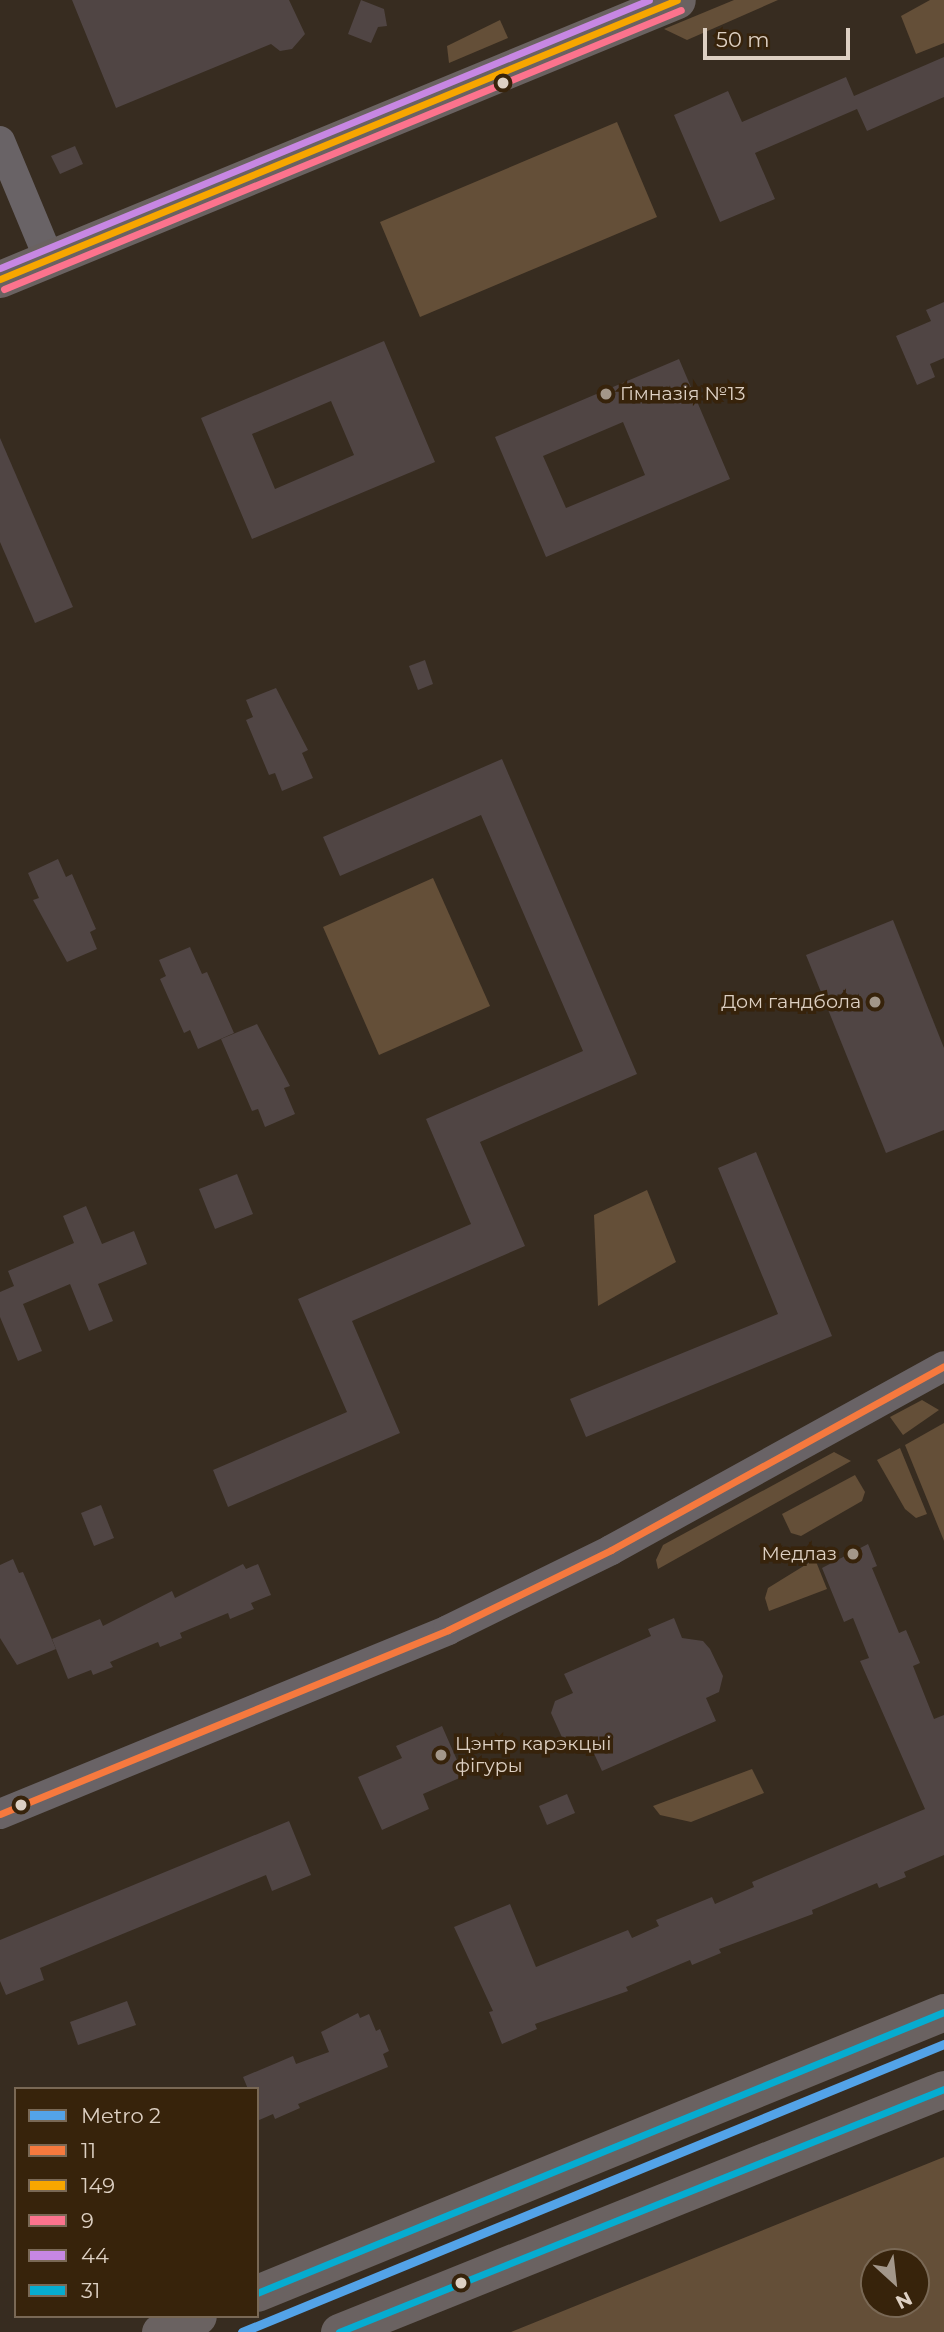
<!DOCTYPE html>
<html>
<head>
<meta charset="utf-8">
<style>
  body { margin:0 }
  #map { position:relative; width:944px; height:2332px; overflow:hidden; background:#372c20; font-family:Montserrat,sans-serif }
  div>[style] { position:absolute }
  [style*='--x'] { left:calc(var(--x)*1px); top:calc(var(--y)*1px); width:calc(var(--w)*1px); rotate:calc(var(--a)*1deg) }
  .green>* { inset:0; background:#644f38 }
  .building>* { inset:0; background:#504544 }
  .minor>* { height:30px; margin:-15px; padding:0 15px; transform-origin:15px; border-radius:15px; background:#696366 }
  .major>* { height:37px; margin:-18.5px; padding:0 18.5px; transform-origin:18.5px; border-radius:18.5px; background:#6a6261 }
  .bus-1>* { height:7px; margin:-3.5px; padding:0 3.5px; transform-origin:3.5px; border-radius:3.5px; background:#f6793e }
  .bus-2>* { height:7px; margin:-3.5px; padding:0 3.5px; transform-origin:3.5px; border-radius:3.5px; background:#f7a600 }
  .bus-3>* { height:7px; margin:-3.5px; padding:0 3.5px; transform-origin:3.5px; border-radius:3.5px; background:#fc738d }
  .bus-4>* { height:7px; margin:-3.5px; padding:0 3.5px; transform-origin:3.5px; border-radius:3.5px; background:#c787e3 }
  .bus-5>* { height:7px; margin:-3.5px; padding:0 3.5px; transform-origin:3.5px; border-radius:3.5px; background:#06acd0 }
  .metro-1>* { height:9px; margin:-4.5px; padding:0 4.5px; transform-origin:4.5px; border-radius:4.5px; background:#53a3e8 }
  .dots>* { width:19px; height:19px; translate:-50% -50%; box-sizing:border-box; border:4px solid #37230b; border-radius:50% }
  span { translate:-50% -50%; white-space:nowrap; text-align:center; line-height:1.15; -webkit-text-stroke:7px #37230b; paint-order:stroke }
  .poi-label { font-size:19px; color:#ddd0c3 }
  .left { translate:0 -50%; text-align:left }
  .right { translate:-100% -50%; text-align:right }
  .legend { position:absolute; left:14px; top:2087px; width:245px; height:231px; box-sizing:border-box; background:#37230b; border:2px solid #796855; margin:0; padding:9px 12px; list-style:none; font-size:21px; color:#ddd0c3 }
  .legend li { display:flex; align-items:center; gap:14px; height:35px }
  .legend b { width:35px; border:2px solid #796855 }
  .north { position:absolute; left:860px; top:2248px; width:70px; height:70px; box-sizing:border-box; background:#37230b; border:2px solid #796855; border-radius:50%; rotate:153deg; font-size:19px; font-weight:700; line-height:28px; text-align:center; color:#ddd0c3 }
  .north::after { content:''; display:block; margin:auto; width:24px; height:32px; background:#a3978a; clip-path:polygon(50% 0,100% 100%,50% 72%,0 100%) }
  .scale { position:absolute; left:703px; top:28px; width:147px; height:32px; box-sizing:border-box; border:4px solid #ddd0c3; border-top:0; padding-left:9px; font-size:21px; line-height:24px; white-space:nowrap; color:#ddd0c3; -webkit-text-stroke:5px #37230b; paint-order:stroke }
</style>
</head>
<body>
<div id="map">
  <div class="green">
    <div style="clip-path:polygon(734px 0,778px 0,687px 40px,664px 29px)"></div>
    <div style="clip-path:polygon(930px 0,944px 0,944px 43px,916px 54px,901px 16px)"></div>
    <div style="clip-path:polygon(500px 20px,508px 38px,449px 63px,447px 46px)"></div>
    <div style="clip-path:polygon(617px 122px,657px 217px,420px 317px,380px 222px)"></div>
    <div style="clip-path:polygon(433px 878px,490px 1006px,379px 1055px,323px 927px)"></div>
    <div style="clip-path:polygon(647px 1190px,676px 1262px,598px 1306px,594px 1215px)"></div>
    <div style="clip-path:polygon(922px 1400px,939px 1410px,903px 1435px,890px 1417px)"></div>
    <div style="clip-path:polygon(944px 1423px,944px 1541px,905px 1445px)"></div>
    <div style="clip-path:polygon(900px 1448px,927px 1514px,916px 1518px,905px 1509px,877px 1460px)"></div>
    <div style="clip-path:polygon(834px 1452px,851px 1461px,658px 1569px,656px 1560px,663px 1545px)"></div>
    <div style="clip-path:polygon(855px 1475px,865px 1492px,862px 1501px,801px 1536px,791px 1533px,782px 1514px)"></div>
    <div style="clip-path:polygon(815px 1559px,827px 1589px,769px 1611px,765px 1598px,768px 1588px)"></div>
    <div style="clip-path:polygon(752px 1769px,764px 1793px,691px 1822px,660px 1815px,653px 1806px)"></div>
    <div style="clip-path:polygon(evenodd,944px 2157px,944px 2332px,511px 2332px,944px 2157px,874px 2262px,916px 2262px,916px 2304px,874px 2304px,874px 2262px)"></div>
  </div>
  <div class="building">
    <div style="clip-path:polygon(72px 0,289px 0,305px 34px,292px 49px,280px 51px,271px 44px,116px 108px)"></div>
    <div style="clip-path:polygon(361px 0,384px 9px,387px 26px,378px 27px,371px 43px,348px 34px)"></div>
    <div style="clip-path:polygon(944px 57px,944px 97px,867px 131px,857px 109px,755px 153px,775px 199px,720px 222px,674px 115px,728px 91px,742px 122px,846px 77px,854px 96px)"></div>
    <div style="clip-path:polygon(75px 146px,83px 164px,60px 174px,51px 156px)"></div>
    <div style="clip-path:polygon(944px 302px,944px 358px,930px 364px,935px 377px,917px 385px,896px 336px,931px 321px,926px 310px)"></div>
    <div style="clip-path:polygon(evenodd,384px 341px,435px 462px,252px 539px,201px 418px,384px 341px,331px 401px,354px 455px,275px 489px,252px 434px,331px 401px)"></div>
    <div style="clip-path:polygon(evenodd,679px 359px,730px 479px,546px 557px,495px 437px,679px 359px,623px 422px,645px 475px,566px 508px,543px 456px,623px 422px)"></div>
    <div style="clip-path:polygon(0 438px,73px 607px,35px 623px,0 542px)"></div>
    <div style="clip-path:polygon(425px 660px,433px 684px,418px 690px,409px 666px)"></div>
    <div style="clip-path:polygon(276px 688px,308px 750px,302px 753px,313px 778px,282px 791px,275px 773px,269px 775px,246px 720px,253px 717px,246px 700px)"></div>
    <div style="clip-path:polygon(502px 759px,637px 1074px,480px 1142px,525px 1246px,352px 1321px,400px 1433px,228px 1507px,213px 1470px,347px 1412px,298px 1299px,471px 1224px,426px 1119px,583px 1051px,481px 815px,340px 876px,323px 837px)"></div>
    <div style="clip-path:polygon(58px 859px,66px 877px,72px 874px,96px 929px,90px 932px,97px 949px,67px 962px,33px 900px,39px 898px,28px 873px)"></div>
    <div style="clip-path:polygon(893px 920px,944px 1048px,944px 1130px,886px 1153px,806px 955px)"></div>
    <div style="clip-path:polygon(190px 947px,202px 974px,207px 972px,234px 1033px,198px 1049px,190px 1030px,184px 1033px,160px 979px,166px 976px,159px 960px)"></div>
    <div style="clip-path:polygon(257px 1024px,290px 1086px,284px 1088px,295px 1114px,265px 1127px,258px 1109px,252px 1111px,221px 1039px)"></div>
    <div style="clip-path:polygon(756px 1152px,832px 1336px,586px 1437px,570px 1399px,778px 1314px,718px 1168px)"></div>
    <div style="clip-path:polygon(237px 1174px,253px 1214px,215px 1229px,199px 1189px)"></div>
    <div style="clip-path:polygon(86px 1206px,102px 1244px,134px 1231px,147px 1264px,98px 1284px,113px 1321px,89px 1331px,70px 1284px,23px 1304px,42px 1351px,18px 1361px,0 1317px,0 1292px,14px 1286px,8px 1271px,74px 1243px,63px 1216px)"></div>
    <div style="clip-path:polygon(101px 1505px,114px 1538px,94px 1546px,81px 1513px)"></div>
    <div style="clip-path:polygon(868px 1544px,877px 1566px,872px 1568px,899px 1633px,906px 1630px,920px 1663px,913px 1666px,934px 1719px,944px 1715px,944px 1855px,904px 1872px,906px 1877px,879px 1888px,877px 1883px,812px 1910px,813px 1914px,719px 1949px,721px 1953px,692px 1965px,690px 1960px,626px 1987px,628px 1991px,535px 2024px,537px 2029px,502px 2044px,489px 2012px,493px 2011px,454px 1927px,510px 1904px,536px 1967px,628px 1930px,632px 1938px,659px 1926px,656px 1920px,712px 1897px,715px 1904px,754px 1887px,752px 1882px,925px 1809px,860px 1661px,869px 1658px,853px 1618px,844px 1622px,822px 1568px)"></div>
    <div style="clip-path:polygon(13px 1559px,19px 1573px,23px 1572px,56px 1649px,17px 1665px,0 1638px,0 1565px)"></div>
    <div style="clip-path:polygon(243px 1564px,246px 1569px,258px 1564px,271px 1595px,251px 1603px,254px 1609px,230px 1619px,228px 1613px,180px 1633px,182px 1638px,160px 1647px,158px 1642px,110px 1662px,113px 1667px,93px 1675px,91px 1670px,68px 1679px,52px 1639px,100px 1619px,103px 1626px,172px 1591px,175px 1598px)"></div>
    <div style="clip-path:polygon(674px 1618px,682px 1638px,703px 1641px,710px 1649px,723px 1676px,719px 1692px,706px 1698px,716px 1721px,602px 1771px,591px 1747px,576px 1753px,565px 1744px,551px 1713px,555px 1701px,573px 1693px,564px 1674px,651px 1636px,648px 1629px)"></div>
    <div style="clip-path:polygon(442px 1726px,464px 1776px,423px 1794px,429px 1809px,382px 1830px,358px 1777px,402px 1758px,396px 1746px)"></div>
    <div style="clip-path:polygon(567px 1794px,575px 1813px,547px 1825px,539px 1806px)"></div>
    <div style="clip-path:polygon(289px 1821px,311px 1875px,272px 1891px,266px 1875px,40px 1968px,44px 1980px,6px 1995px,0 1981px,0 1940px)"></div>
    <div style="clip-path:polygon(127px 2001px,136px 2025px,78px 2045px,70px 2022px)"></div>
    <div style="clip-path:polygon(358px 2013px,360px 2018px,369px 2014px,376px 2031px,380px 2029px,389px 2051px,383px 2054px,388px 2067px,298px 2104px,300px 2108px,275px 2119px,273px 2114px,257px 2121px,257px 2089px,248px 2089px,243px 2077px,293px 2056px,296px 2064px,329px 2052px,321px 2032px)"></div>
  </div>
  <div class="minor">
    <div style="--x:0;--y:141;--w:128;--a:67.4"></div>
    <div style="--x:0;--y:1814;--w:484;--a:-22.3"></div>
    <div style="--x:448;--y:1630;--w:182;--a:-26.1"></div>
    <div style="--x:611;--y:1550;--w:380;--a:-28.9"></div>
  </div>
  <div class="major">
    <div style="--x:0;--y:279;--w:732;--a:-22.4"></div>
    <div style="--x:257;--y:2293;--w:742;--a:-22.25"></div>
    <div style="--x:160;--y:2332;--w:41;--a:-22.8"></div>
    <div style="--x:339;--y:2332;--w:652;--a:-21.88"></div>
  </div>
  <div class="bus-1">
    <div style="--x:0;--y:1814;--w:484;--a:-22.3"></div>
    <div style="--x:448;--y:1630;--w:182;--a:-26.1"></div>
    <div style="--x:611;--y:1550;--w:380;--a:-28.9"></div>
  </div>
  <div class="bus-2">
    <div style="--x:0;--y:279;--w:732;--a:-22.4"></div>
  </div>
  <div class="bus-3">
    <div style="--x:4;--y:289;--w:732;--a:-22.4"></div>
  </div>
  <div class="bus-4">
    <div style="--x:0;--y:268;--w:702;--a:-22.44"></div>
  </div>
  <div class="bus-5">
    <div style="--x:257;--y:2293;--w:742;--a:-22.25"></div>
    <div style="--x:339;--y:2332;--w:652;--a:-21.88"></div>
  </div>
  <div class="metro-1">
    <div style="--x:242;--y:2332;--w:759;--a:-22.31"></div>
  </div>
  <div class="dots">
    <div style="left:503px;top:83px;background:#ddd0c3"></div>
    <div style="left:606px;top:394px;background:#a3978a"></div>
    <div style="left:875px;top:1002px;background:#a3978a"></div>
    <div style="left:853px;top:1554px;background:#a3978a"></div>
    <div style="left:441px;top:1755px;background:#a3978a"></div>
    <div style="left:21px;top:1805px;background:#ddd0c3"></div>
    <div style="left:461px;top:2283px;background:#ddd0c3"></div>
  </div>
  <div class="poi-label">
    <span class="left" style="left:620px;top:394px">Гімназія №13</span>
    <span class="right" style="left:861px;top:1002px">Дом гандбола</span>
    <span class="right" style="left:837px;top:1554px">Медлаз</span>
    <span class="left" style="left:455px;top:1755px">Цэнтр карэкцыі<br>фігуры</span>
  </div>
  <ul class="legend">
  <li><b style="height:9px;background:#53a3e8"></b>Metro 2</li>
  <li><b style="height:9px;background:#f6793e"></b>11</li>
  <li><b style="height:9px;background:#f7a600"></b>149</li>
  <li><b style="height:9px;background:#fc738d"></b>9</li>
  <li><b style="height:9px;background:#c787e3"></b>44</li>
  <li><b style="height:9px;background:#06acd0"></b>31</li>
  </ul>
  <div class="north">N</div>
  <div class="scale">50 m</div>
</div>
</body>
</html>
